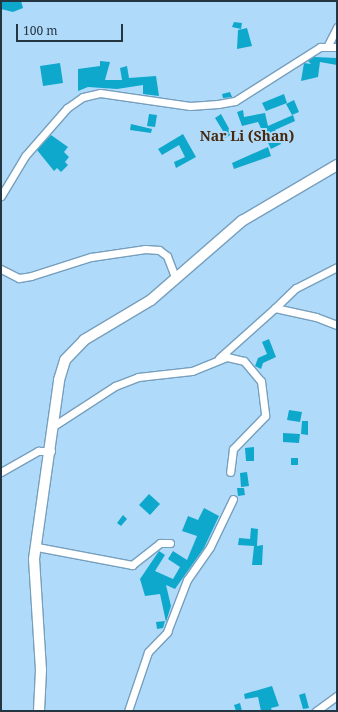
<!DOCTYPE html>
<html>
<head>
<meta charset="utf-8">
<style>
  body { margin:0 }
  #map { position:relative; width:338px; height:712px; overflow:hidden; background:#b0dafa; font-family:"Noto Serif",serif }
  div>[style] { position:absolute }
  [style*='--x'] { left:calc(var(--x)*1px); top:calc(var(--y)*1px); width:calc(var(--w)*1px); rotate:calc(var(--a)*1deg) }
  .building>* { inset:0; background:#0ea8cd }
  .roads { filter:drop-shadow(1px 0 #769fbd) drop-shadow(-1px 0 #769fbd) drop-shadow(0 1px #769fbd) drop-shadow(0 -1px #769fbd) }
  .street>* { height:7px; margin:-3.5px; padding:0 3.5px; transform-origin:3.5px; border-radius:3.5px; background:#fff }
  .secondary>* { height:10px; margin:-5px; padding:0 5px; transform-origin:5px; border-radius:5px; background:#fff }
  span { translate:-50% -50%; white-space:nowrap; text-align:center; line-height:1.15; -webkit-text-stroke:4px #b0dafa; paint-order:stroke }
  .quarter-label { font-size:14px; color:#46290c; font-weight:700 }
  .frame { position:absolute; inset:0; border:2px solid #253643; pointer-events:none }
  .scale { position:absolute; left:16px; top:24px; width:107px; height:18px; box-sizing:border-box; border:2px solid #253643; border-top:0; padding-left:5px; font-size:12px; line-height:14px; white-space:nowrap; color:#253643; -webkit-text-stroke:3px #b0dafa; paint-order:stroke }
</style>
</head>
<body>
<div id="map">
  <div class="building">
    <div style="clip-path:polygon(1px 1px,21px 1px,23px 8px,13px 12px,1px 9px)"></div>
    <div style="clip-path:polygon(234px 22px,242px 23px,241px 29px,232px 27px)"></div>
    <div style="clip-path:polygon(247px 28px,252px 46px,237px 49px,238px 30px)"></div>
    <div style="clip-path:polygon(314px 57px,337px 58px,337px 65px,320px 62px,318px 77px,301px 81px,304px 63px,311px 64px,308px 61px)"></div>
    <div style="clip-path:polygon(100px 61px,110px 62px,105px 80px,122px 80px,120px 68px,127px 66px,129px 78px,156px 76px,159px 96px,143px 94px,143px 85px,117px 89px,88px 87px,78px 91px,78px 69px,100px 66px)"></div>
    <div style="clip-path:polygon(60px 63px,63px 83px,43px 86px,40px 66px)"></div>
    <div style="clip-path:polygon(230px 92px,232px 97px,223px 98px,222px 94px)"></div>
    <div style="clip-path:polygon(284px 94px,287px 103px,266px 111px,262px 103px)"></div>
    <div style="clip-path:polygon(294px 100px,299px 112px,292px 115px,286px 104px)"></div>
    <div style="clip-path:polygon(243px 110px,244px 117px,265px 113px,268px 126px,293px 115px,295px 121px,275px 130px,281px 144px,271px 149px,258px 122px,242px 126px,237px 112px)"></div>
    <div style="clip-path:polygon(149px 114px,157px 115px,155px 127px,147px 126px)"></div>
    <div style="clip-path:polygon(221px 114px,232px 134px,217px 143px,213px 137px,223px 131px,215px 118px)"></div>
    <div style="clip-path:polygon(131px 124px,152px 129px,151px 133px,130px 130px)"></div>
    <div style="clip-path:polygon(183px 134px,196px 157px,176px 168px,174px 162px,185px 157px,179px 145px,162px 155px,158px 149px)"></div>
    <div style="clip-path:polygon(51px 135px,68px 147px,64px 152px,69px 157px,65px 162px,68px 165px,61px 172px,57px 168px,54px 171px,37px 150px)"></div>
    <div style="clip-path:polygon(268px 147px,271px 156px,234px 169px,232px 163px)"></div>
    <div style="clip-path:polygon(269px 339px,276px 357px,263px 363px,261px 369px,255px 366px,258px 358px,267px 354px,262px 342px)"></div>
    <div style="clip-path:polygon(289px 410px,302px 412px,300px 422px,287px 420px)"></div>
    <div style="clip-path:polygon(302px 421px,308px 421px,308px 435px,301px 434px)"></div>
    <div style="clip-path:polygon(283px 433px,300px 434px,299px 443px,283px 442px)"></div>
    <div style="clip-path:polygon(254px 447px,254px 461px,246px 461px,245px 448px)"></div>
    <div style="clip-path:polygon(291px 458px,298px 458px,298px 465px,291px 465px)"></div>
    <div style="clip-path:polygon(247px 472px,249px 486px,241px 487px,240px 473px)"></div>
    <div style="clip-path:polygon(237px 488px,244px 488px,245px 495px,238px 496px)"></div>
    <div style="clip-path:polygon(149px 494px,160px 504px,150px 515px,139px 505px)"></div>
    <div style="clip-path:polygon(204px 508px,219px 516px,204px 548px,175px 589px,166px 585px,171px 606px,166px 622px,160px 594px,145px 596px,140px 579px,159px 551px,165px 555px,155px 571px,173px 579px,180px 567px,168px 559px,173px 551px,187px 560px,197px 536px,182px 531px,188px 516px,198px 520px)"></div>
    <div style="clip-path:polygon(123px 515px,127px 519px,121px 526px,117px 523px)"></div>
    <div style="clip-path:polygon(251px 528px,258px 529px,257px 546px,263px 545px,262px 565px,252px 565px,254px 546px,238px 545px,239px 538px,250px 539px)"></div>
    <div style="clip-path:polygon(165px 621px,163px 628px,157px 629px,156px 622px)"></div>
    <div style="clip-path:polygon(272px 686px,279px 706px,271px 708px,272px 711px,261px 711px,258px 697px,245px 699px,244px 694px)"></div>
    <div style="clip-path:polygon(305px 693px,309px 708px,303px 709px,299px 695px)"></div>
    <div style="clip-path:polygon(240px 703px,242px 711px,236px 711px,234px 705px)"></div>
  </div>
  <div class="roads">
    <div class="street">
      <div style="--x:328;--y:45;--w:20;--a:-63"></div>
      <div style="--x:1;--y:196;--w:47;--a:-59"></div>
      <div style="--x:25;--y:156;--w:64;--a:-48.8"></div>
      <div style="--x:67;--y:108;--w:19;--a:-35"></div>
      <div style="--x:83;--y:97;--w:17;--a:-13"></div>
      <div style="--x:100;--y:93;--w:91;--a:8.2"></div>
      <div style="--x:190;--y:106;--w:28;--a:-4"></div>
      <div style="--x:218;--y:104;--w:17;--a:-10"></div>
      <div style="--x:235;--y:101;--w:101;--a:-32.4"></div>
      <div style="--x:320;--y:47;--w:17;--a:0"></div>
      <div style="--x:1;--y:269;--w:20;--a:27"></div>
      <div style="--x:19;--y:278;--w:12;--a:-9"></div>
      <div style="--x:31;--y:276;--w:63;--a:-17.6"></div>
      <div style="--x:91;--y:257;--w:55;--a:-8.4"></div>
      <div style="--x:145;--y:249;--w:14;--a:4"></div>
      <div style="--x:159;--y:250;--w:10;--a:37"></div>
      <div style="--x:167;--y:256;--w:22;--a:69"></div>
      <div style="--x:275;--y:308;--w:29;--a:-44"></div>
      <div style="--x:296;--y:288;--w:46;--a:-27.1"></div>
      <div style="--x:219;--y:358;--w:75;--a:-41.8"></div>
      <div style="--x:275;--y:308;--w:42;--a:12.4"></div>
      <div style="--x:316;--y:317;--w:22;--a:21"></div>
      <div style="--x:55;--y:425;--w:72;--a:-33"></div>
      <div style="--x:115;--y:386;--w:25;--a:-21"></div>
      <div style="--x:138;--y:377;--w:54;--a:-6.3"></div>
      <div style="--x:192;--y:371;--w:38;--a:-22"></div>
      <div style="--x:227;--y:357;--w:17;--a:13"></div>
      <div style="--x:244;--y:361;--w:26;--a:50"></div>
      <div style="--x:261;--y:381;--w:35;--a:83"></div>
      <div style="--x:265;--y:416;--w:46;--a:134.1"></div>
      <div style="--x:233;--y:449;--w:23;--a:97"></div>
      <div style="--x:1;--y:472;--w:43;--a:-29.6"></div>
      <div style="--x:38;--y:451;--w:13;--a:0"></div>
      <div style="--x:37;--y:547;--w:97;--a:10.7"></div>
      <div style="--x:132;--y:565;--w:36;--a:-38"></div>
      <div style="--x:160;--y:543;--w:10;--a:0"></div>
      <div style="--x:128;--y:711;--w:62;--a:-71.3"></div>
      <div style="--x:148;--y:652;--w:28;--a:-46"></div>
      <div style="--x:167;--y:632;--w:56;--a:-69"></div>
      <div style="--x:187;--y:580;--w:40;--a:-55.1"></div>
      <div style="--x:210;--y:547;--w:53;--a:-64.4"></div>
      <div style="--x:316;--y:711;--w:26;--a:-36"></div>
    </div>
    <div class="secondary">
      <div style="--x:39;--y:711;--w:41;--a:-87.2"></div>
      <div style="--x:41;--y:670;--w:111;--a:-93.6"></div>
      <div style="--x:34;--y:559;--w:181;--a:-82"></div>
      <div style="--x:59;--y:380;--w:21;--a:-73"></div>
      <div style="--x:65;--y:360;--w:28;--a:-46"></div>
      <div style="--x:84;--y:340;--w:78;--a:-30.8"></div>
      <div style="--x:151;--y:300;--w:121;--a:-41"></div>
      <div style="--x:242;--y:221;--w:110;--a:-30.5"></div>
    </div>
  </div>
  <div class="quarter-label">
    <span style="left:247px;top:136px">Nar Li (Shan)</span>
  </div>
  <div class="frame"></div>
  <div class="scale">100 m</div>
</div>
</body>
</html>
